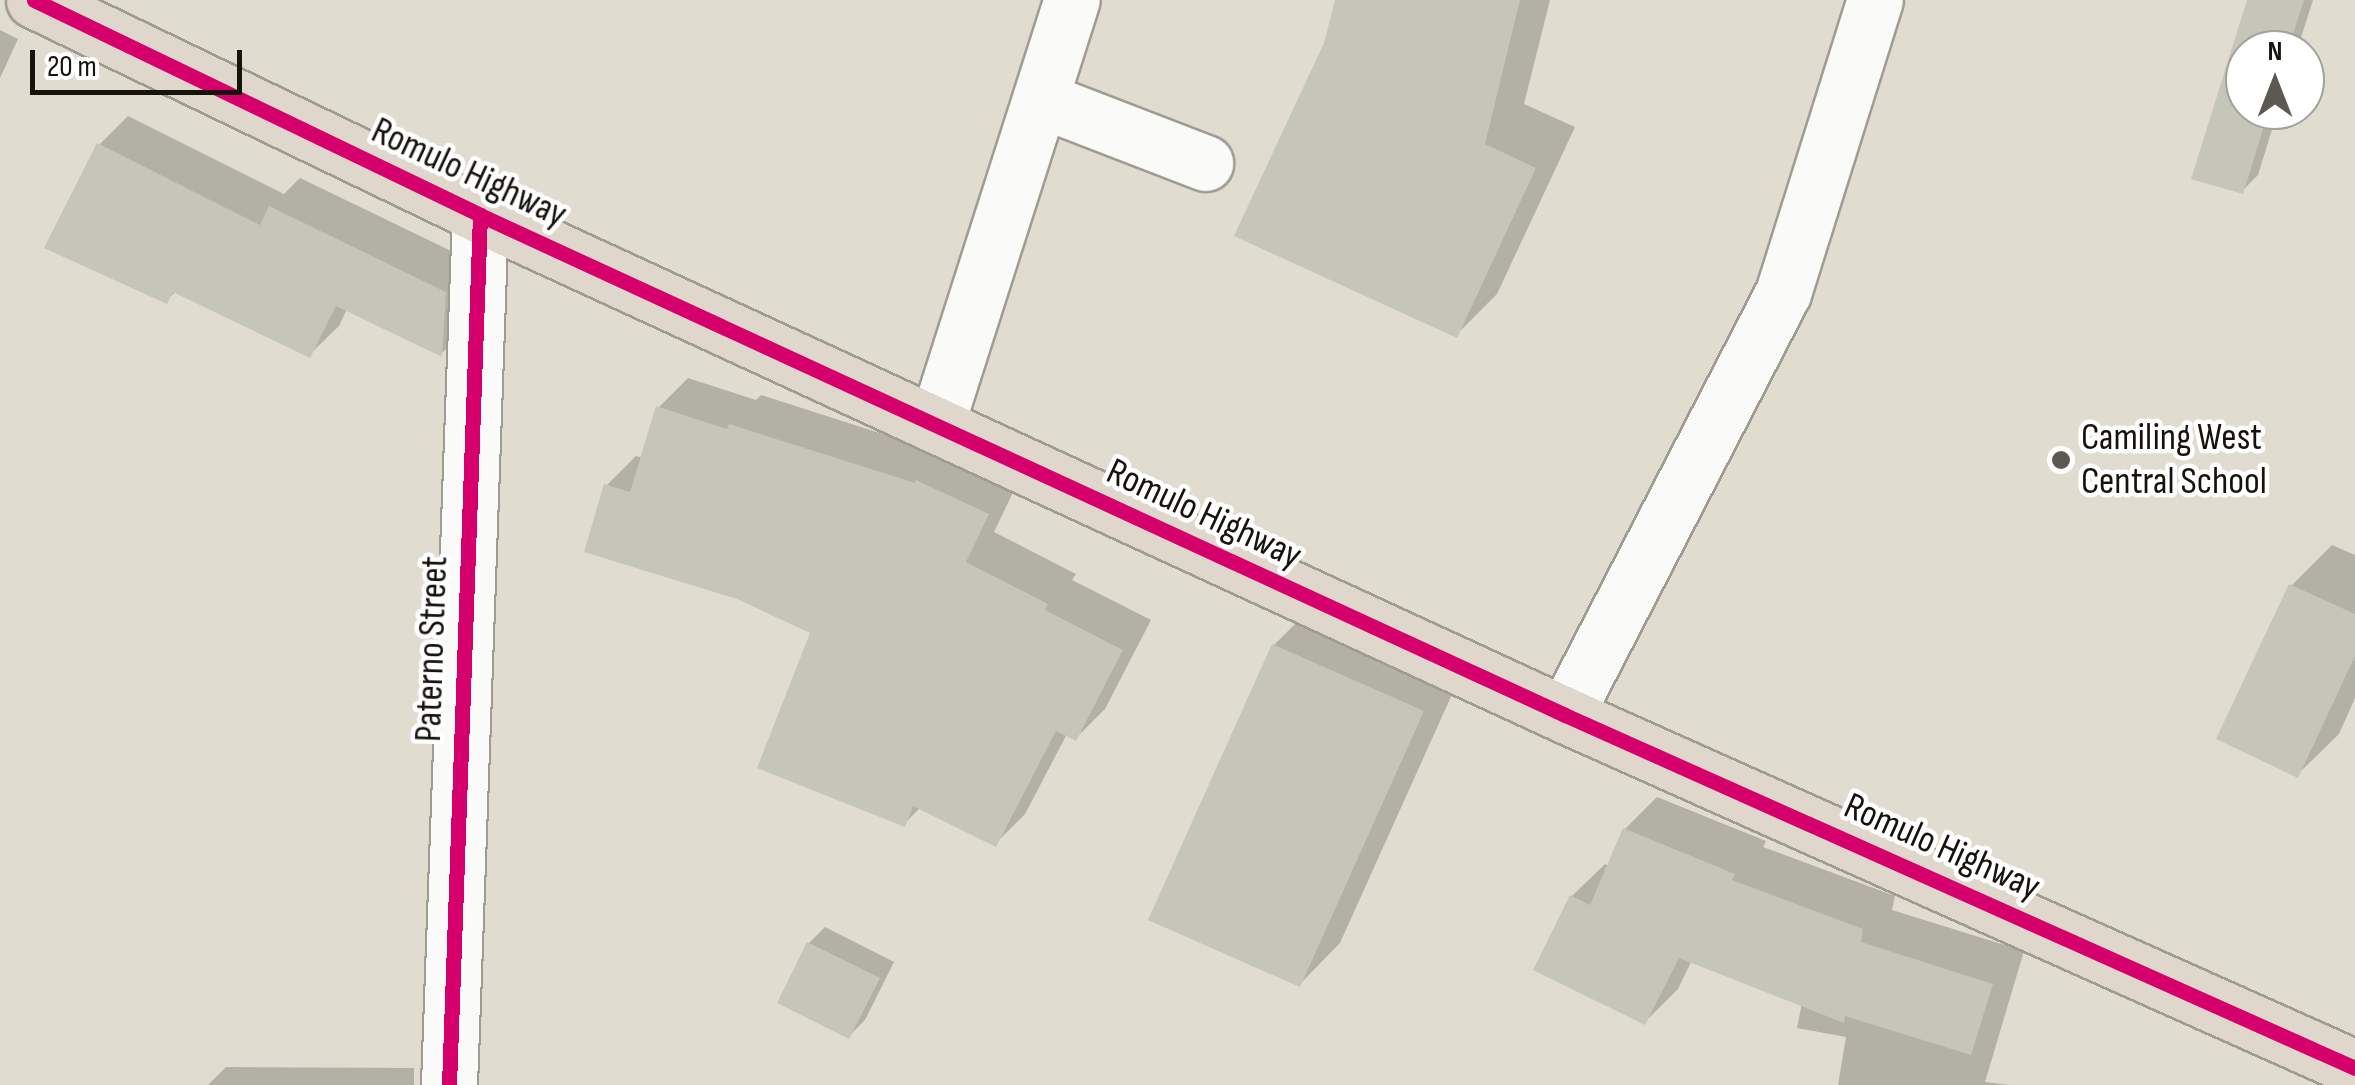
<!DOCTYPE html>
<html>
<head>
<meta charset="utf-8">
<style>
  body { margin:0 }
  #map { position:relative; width:2355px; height:1085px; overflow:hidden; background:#e0dccf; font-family:"Sofia Sans Condensed",sans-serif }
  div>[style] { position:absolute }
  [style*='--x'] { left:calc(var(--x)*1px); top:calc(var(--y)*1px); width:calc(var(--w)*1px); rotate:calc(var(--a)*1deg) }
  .shadow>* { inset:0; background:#0003 }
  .building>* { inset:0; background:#c5c5ba }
  .roads { filter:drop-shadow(2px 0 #9f9c92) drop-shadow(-2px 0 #9f9c92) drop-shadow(0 2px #9f9c92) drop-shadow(0 -2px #9f9c92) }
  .minor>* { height:55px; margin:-27.5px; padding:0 27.5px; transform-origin:27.5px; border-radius:27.5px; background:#fafaf8 }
  .highway>* { height:55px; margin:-27.5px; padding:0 27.5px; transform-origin:27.5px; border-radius:27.5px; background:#dfd7cc }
  .cycleway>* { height:15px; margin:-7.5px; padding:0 7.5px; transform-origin:7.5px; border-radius:7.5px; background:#d6006c }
  .dots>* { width:28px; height:28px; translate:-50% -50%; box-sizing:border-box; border:5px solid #fff; border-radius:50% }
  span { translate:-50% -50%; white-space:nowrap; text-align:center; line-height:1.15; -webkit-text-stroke:9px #fff; paint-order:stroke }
  .street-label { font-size:38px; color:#15130b }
  .poi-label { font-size:38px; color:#15130b }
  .left { translate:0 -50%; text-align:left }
  .north { position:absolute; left:2225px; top:30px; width:100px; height:100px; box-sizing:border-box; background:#fff; border:2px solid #a1a19d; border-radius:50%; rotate:0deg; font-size:28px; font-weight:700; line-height:40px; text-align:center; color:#15130b }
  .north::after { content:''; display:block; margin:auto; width:35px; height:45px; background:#5c5950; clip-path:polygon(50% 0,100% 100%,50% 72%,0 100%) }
  .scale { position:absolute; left:30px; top:50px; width:212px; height:45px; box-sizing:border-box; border:5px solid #15130b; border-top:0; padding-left:12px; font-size:30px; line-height:35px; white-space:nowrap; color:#15130b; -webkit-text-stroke:8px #fff; paint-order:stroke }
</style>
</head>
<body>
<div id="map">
  <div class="shadow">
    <div style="clip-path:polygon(1337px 0,1550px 0,1524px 104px,1575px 127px,1497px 294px,1456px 335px,1327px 44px)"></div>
    <div style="clip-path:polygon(2250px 0,2313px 0,2297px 50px,2245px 50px,2245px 110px,2278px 110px,2258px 175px,2242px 191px,2195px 177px)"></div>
    <div style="clip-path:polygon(0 30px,18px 39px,0 78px)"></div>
    <div style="clip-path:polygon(128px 116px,284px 194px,300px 178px,474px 262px,470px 325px,441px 354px,347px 309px,339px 326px,309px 355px,176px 291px,166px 301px,99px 145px)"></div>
    <div style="clip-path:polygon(688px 378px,756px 400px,761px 395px,945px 454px,1017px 484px,994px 532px,1076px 574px,1072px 580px,1151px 620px,1105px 709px,1076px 738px,1067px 734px,1025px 814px,995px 844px,921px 807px,904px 824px,813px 631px,606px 486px,636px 456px,643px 458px,659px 407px)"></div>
    <div style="clip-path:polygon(2332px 545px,2355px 555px,2355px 698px,2339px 734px,2298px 774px,2291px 586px)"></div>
    <div style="clip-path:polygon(1315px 604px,1463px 670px,1340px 943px,1300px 984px,1274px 645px)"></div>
    <div style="clip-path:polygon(1657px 797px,1766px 841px,1763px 847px,1895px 896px,1892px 910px,2024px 951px,1985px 1082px,2010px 1085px,1838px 1085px,1846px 1037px,1797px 1028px,1802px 1003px,1692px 960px,1678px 989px,1645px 1022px,1536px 969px,1572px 896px,1605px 864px,1609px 866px,1625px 829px)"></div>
    <div style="clip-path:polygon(825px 927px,894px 962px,865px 1020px,849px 1036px,780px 1001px,809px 943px)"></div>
    <div style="clip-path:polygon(226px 1067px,414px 1068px,414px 1085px,208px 1085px)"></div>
  </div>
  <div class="building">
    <div style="clip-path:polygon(1335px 0,1520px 0,1485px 144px,1536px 168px,1457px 338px,1234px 236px,1324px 43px)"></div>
    <div style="clip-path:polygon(2247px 0,2304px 0,2288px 50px,2245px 50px,2245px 110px,2269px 110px,2243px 194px,2191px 179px)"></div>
    <div style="clip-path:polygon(97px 143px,260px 225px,269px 206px,446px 292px,442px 357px,336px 306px,310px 358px,173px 292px,167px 304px,44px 248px)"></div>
    <div style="clip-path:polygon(656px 406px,727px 429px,729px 424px,915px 483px,916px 480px,989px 514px,966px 562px,1048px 604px,1045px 610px,1123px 650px,1076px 741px,1056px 731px,996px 847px,913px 806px,905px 827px,757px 768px,810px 633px,737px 599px,584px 552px,604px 484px,630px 492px)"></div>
    <div style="clip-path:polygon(2289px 584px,2355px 614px,2355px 656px,2298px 778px,2216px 739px)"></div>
    <div style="clip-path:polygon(1272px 644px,1424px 711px,1300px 987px,1148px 920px)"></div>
    <div style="clip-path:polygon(1623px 828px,1735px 874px,1732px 880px,1863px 929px,1861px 942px,1993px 984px,1971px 1055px,1845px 1016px,1844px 1023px,1679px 958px,1645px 1025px,1533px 970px,1570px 895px,1590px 905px)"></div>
    <div style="clip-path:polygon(807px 942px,880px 978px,849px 1039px,777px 1003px)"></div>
  </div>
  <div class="roads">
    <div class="minor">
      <div style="--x:1042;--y:100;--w:175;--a:21.1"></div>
      <div style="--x:936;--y:425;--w:446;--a:-72.3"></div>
      <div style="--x:1565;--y:715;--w:475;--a:-62.7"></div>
      <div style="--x:1783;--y:293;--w:307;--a:-72.6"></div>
      <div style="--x:449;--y:1085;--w:871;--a:-87.96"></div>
    </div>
    <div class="highway">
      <div style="--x:34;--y:0;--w:495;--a:25.7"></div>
      <div style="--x:480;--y:215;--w:1195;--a:24.74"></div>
      <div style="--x:1565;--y:715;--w:865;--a:24.08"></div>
    </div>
  </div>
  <div class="cycleway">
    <div style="--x:34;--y:0;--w:495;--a:25.7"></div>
    <div style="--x:480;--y:215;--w:1195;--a:24.74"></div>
    <div style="--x:1565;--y:715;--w:865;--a:24.08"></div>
    <div style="--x:449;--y:1085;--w:871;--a:-87.96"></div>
  </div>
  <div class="dots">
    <div style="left:2061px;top:460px;background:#5c5950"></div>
  </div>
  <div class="street-label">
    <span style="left:469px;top:173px;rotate:25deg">Romulo Highway</span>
    <span style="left:1204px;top:514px;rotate:25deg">Romulo Highway</span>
    <span style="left:432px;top:649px;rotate:-88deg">Paterno Street</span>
    <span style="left:1942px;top:847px;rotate:24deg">Romulo Highway</span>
  </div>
  <div class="poi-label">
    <span class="left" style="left:2081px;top:460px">Camiling West<br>Central School</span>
  </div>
  <div class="north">N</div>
  <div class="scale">20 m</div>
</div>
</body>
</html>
